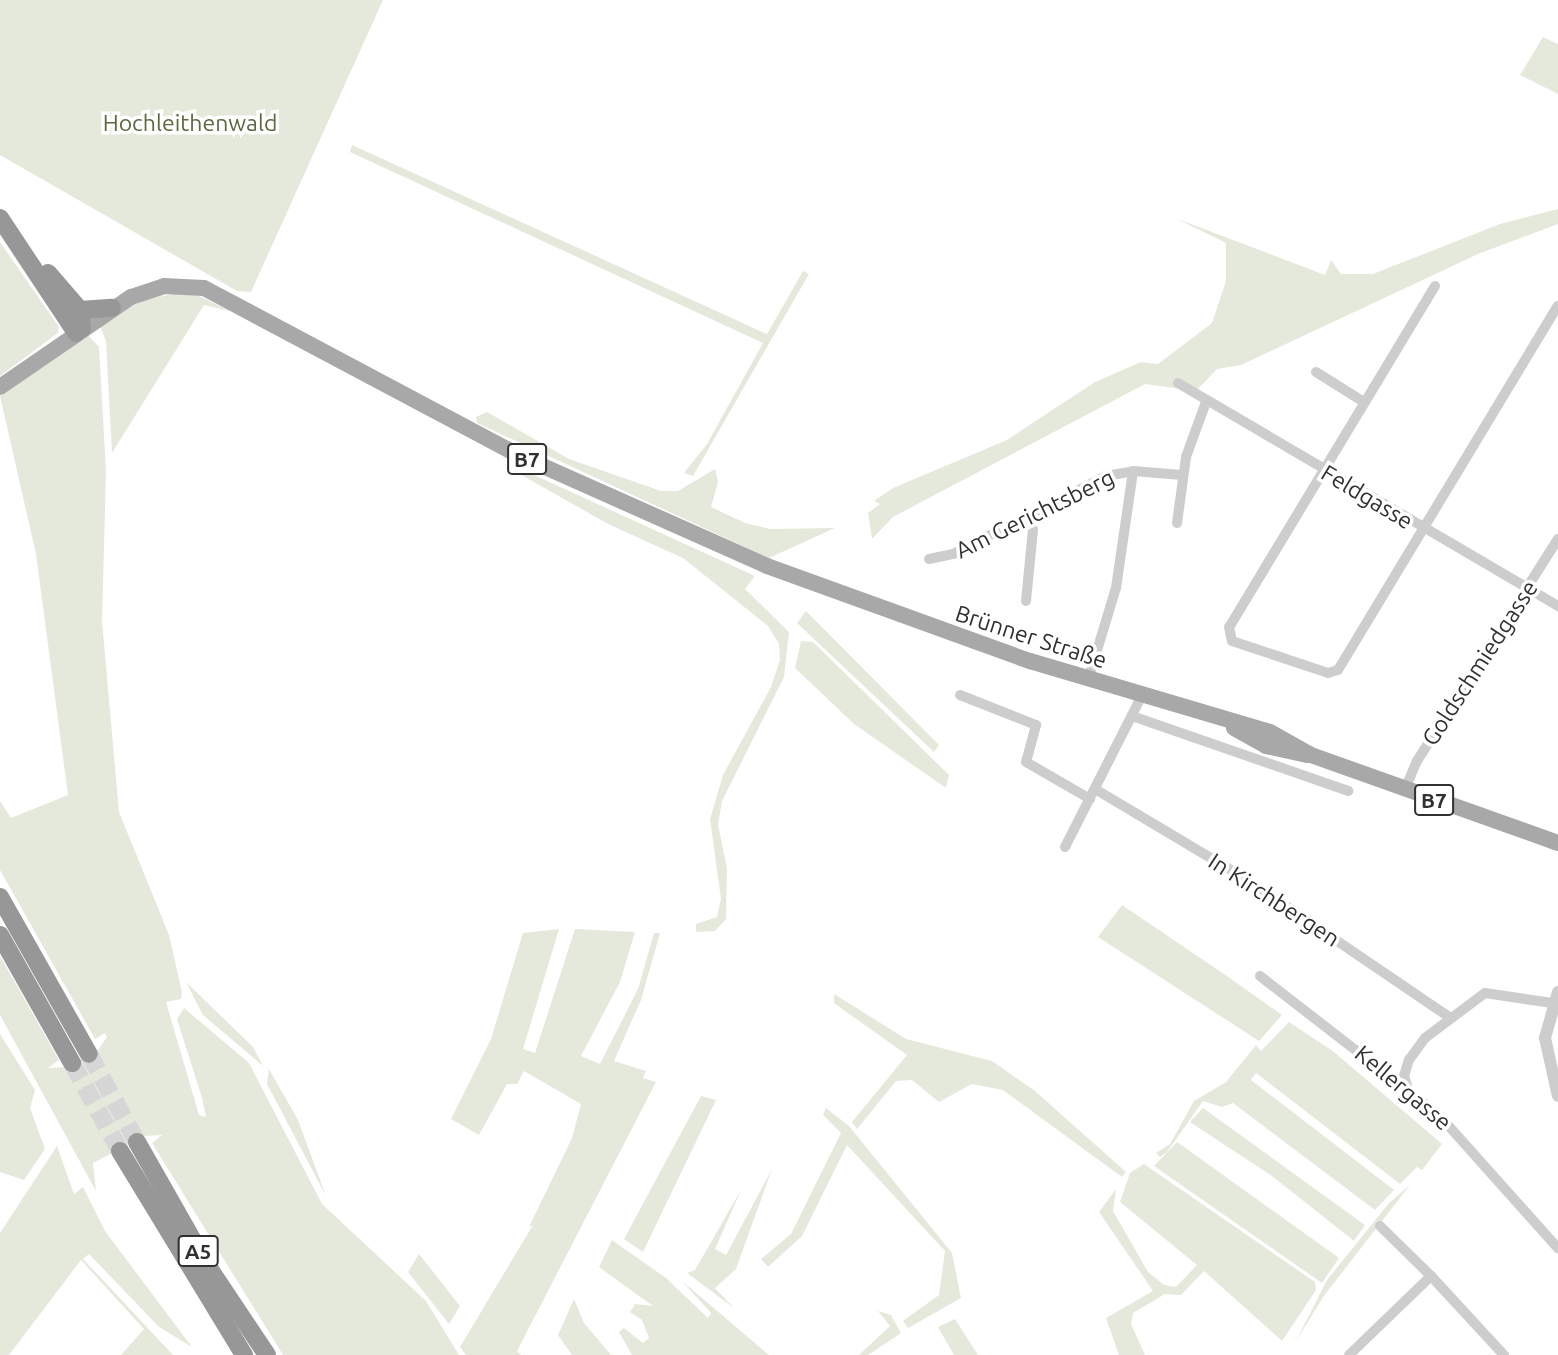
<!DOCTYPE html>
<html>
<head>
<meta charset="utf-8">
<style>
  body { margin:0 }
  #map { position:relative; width:1558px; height:1355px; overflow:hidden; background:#fff; font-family:Ubuntu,sans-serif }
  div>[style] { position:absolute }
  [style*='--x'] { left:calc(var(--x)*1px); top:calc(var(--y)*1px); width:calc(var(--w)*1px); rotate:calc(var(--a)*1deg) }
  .green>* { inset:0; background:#e5e9dc }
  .motorway-tunnel>* { height:18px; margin-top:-9px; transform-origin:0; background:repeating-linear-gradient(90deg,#d6d6d6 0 18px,transparent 0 27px) }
  .minor>* { height:10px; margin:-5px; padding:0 5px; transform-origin:5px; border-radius:5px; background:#cdcdcd }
  .tertiary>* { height:12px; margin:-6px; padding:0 6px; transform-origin:6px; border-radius:6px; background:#cdcdcd }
  .primary>* { height:16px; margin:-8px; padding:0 8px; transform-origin:8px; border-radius:8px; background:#a8a8a8 }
  .motorway>* { height:18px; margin:-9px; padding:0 9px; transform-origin:9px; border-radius:9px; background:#979797 }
  span { translate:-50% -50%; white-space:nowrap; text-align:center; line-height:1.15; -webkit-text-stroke:7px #fff; paint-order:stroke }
  .shield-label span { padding:2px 5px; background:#fff; border:2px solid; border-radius:5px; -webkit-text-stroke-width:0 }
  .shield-label { font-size:21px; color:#303030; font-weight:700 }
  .park-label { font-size:23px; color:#5a6a3f }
  .street-label { font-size:23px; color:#303030 }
</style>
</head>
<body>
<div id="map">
  <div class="green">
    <div style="clip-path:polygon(0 0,383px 0,251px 292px,237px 291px,0 155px)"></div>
    <div style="clip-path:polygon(1543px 37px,1558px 44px,1558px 94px,1520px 75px)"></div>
    <div style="clip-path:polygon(352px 145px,767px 334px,803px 271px,809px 274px,693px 476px,684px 473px,707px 444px,763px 343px,350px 152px)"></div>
    <div style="clip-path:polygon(1558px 209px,1558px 224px,1478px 254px,1241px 365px,1217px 369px,1196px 391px,1145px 384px,893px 517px,872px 539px,868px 513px,880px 504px,874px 501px,893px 488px,1007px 440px,1095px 382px,1141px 362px,1158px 364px,1212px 323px,1226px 281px,1226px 243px,1175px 218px,1325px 275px,1331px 260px,1341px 274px,1373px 274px,1500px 224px)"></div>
    <div style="clip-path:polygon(0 242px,59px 327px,58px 333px,0 376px)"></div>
    <div style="clip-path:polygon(172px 294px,197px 295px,230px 311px,204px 305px,112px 453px,106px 341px,100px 326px,140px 301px)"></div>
    <div style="clip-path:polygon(88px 335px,99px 347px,106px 471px,102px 621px,119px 812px,169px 935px,182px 992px,181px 999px,166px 1002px,199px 1115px,206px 1117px,202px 1098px,177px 1019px,184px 1008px,249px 1063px,322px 1204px,426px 1301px,459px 1355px,283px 1355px,152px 1143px,162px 1135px,144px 1136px,93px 1163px,96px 1191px,0 1015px,0 956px,59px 1060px,48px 1068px,66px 1067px,98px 1050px,107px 1037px,105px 1033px,95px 1039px,0 870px,0 801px,11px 818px,68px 795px,36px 554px,0 396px)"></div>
    <div style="clip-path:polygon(487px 412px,569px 459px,661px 491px,678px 491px,715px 469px,718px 482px,711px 507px,745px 523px,770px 529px,835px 528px,769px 558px,477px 423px,476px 417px)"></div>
    <div style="clip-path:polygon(521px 469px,755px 576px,745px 589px,789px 632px,784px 677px,722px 801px,718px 825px,727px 868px,726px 919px,715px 931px,696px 932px,696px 924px,717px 917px,721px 899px,710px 819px,723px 775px,771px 687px,780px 660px,779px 644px,768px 626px,683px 558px,608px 524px,518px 473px)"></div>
    <div style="clip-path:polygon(806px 611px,939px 745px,934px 752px,797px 623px)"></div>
    <div style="clip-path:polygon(801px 641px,813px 642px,949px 775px,946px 788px,854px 724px,795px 668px)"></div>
    <div style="clip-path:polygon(1122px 905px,1224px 974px,1282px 1015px,1259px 1041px,1098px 937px)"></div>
    <div style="clip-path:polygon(559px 929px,523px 1049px,535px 1053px,575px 929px,635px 932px,620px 982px,581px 1056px,600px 1064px,638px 989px,654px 933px,660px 933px,641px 1000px,614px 1061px,646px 1071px,643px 1078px,656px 1082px,517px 1351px,521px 1355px,466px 1355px,460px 1347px,533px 1225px,529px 1227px,572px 1138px,581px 1104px,524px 1071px,517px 1084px,507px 1084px,479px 1135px,451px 1119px,491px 1039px,523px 933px)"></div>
    <div style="clip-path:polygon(186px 982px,253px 1047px,263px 1066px,203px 1015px)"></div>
    <div style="clip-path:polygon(834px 994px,906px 1039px,992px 1061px,1035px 1091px,1126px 1172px,1122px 1177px,1003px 1090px,972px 1084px,939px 1102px,912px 1080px,896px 1081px,857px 1129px,852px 1122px,907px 1055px,834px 1003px)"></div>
    <div style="clip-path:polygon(1289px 1022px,1334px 1052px,1442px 1144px,1422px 1170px,1417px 1167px,1400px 1184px,1256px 1073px,1251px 1080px,1394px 1190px,1375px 1210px,1233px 1103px,1222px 1107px,1203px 1101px,1167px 1152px,1160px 1157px,1156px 1153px,1170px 1144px,1194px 1101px,1226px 1082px,1256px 1045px,1261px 1051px)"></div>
    <div style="clip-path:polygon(0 1034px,35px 1090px,30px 1108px,45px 1149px,24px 1180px,0 1172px)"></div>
    <div style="clip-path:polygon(269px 1069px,298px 1120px,326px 1196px,267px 1084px)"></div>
    <div style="clip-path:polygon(701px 1096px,716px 1100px,643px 1252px,624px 1239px)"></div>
    <div style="clip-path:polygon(826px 1108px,849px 1126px,952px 1253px,961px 1298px,908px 1328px,903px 1321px,939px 1295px,945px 1251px,847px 1145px,802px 1236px,768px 1267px,761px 1259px,791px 1234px,841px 1133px,823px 1115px)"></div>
    <div style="clip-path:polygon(1203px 1108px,1365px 1225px,1354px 1241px,1272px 1176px,1190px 1122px)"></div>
    <div style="clip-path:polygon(1177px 1142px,1339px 1258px,1322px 1283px,1154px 1166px)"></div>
    <div style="clip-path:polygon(57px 1146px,74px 1194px,83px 1187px,105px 1231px,192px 1347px,159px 1327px,89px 1254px,83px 1259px,173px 1355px,121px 1355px,144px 1329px,81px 1260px,9px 1355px,0 1355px,0 1233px)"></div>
    <div style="clip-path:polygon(1144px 1164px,1315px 1282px,1316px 1290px,1282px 1341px,1204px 1271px,1181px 1295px,1165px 1294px,1133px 1313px,1131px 1324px,1145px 1355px,1119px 1355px,1106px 1318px,1153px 1291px,1099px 1212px,1116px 1189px,1113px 1211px,1148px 1272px,1164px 1285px,1176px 1287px,1197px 1265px,1120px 1202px,1130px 1173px)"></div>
    <div style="clip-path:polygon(772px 1169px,736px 1269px,715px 1288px,734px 1308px,687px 1273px,695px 1270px,742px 1188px,715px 1249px,726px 1255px)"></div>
    <div style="clip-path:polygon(1410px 1185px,1323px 1297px,1295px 1343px,1327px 1280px,1389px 1203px)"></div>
    <div style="clip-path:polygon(612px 1240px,666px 1278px,708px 1318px,711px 1313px,682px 1281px,769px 1355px,632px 1355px,619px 1332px,624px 1328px,643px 1343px,649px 1338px,642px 1320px,630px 1312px,635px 1304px,653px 1306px,599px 1267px)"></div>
    <div style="clip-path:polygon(419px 1254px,460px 1306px,449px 1324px,408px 1272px)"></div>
    <div style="clip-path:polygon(574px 1299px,584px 1323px,611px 1355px,572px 1355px,558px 1335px)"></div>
    <div style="clip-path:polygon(878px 1311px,891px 1315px,901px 1333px,868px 1355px,859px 1355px,890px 1326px)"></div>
    <div style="clip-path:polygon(955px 1319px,978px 1355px,954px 1355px,938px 1327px)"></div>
  </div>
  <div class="motorway-tunnel">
    <div style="--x:89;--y:1054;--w:100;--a:61.4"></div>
    <div style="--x:72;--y:1063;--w:100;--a:61.4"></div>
  </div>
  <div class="minor">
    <div style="--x:1435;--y:286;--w:398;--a:121.1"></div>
    <div style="--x:1229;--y:627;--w:14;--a:78"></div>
    <div style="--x:1232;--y:641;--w:101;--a:18.4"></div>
    <div style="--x:1328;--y:673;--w:10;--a:-17"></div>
    <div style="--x:1338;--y:670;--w:425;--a:-58.9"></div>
    <div style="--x:1316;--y:372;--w:57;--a:32"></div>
    <div style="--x:1178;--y:383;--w:441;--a:30.4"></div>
    <div style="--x:1177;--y:523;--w:67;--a:-82.2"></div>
    <div style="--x:1186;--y:457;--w:59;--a:-70"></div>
    <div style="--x:929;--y:559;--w:25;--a:-12"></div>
    <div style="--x:953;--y:554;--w:172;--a:-27"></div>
    <div style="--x:1106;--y:476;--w:27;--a:-10"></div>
    <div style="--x:1133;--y:471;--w:49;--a:4.7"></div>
    <div style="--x:1026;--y:601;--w:71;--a:-84.4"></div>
    <div style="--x:1033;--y:530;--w:16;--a:-112"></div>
    <div style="--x:1088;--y:680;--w:96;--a:-73.1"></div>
    <div style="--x:1116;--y:588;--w:118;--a:-81.7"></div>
    <div style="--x:960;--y:695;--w:82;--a:21.5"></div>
    <div style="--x:1036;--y:725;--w:38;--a:105"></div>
    <div style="--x:1026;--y:762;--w:74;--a:30"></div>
    <div style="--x:1132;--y:716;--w:229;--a:19.1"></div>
    <div style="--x:1095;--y:789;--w:176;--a:30.8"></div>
    <div style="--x:1246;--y:879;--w:245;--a:34.2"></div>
    <div style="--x:1405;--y:789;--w:30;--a:-67"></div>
    <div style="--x:1417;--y:761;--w:263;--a:-57.6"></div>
    <div style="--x:1065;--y:847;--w:168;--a:-63.1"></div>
    <div style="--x:1260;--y:976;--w:225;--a:37.8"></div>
    <div style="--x:1438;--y:1114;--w:180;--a:48.2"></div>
    <div style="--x:1408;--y:1089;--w:14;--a:-107"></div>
    <div style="--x:1404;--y:1076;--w:17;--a:-73"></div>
    <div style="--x:1409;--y:1060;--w:27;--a:-54"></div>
    <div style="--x:1425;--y:1038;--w:75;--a:-36.9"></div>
    <div style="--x:1485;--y:993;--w:68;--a:8.5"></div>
    <div style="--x:1380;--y:1226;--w:71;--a:44.4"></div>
    <div style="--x:1349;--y:1355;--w:114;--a:-43.9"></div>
    <div style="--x:1431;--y:1276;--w:108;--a:47.3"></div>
  </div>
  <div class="tertiary">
    <div style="--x:1558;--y:992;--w:48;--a:105.8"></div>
    <div style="--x:1545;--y:1038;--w:59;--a:77.4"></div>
  </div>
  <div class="primary">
    <div style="--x:0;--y:387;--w:159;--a:-34.5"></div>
    <div style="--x:131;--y:297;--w:35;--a:-18"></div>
    <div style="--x:164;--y:286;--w:40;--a:2.9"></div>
    <div style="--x:204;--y:288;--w:356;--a:28"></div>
    <div style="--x:518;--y:455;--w:273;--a:24"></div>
    <div style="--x:767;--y:566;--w:280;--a:19.9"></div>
    <div style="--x:1030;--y:661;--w:250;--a:16.5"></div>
    <div style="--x:1270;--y:732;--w:47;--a:29.3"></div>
    <div style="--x:1311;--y:755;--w:262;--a:19.6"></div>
    <div style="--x:1234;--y:728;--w:37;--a:29"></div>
    <div style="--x:1266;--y:746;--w:42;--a:12.4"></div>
  </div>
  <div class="motorway">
    <div style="--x:0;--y:218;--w:138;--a:56.5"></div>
    <div style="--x:48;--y:273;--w:49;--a:49.1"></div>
    <div style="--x:80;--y:310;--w:19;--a:84"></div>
    <div style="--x:80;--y:310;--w:32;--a:-4"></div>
    <div style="--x:0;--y:897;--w:180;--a:60.5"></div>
    <div style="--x:0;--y:935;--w:147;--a:60.6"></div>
    <div style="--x:137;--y:1142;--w:142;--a:60.4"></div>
    <div style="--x:207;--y:1265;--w:108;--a:56.3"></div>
    <div style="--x:120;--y:1151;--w:239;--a:58.7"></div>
  </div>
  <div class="shield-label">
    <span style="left:527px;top:459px">B7</span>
    <span style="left:1434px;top:800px">B7</span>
    <span style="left:198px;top:1251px">A5</span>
  </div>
  <div class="park-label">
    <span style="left:190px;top:123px">Hochleithenwald</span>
  </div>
  <div class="street-label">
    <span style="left:1367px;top:497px;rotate:31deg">Feldgasse</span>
    <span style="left:1035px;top:514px;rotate:-26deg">Am Gerichtsberg</span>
    <span style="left:1031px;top:637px;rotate:18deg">Brünner Straße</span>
    <span style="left:1480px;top:663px;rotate:-57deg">Goldschmiedgasse</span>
    <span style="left:1274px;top:900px;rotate:33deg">In Kirchbergen</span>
    <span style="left:1403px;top:1088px;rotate:40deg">Kellergasse</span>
  </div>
</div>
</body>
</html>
